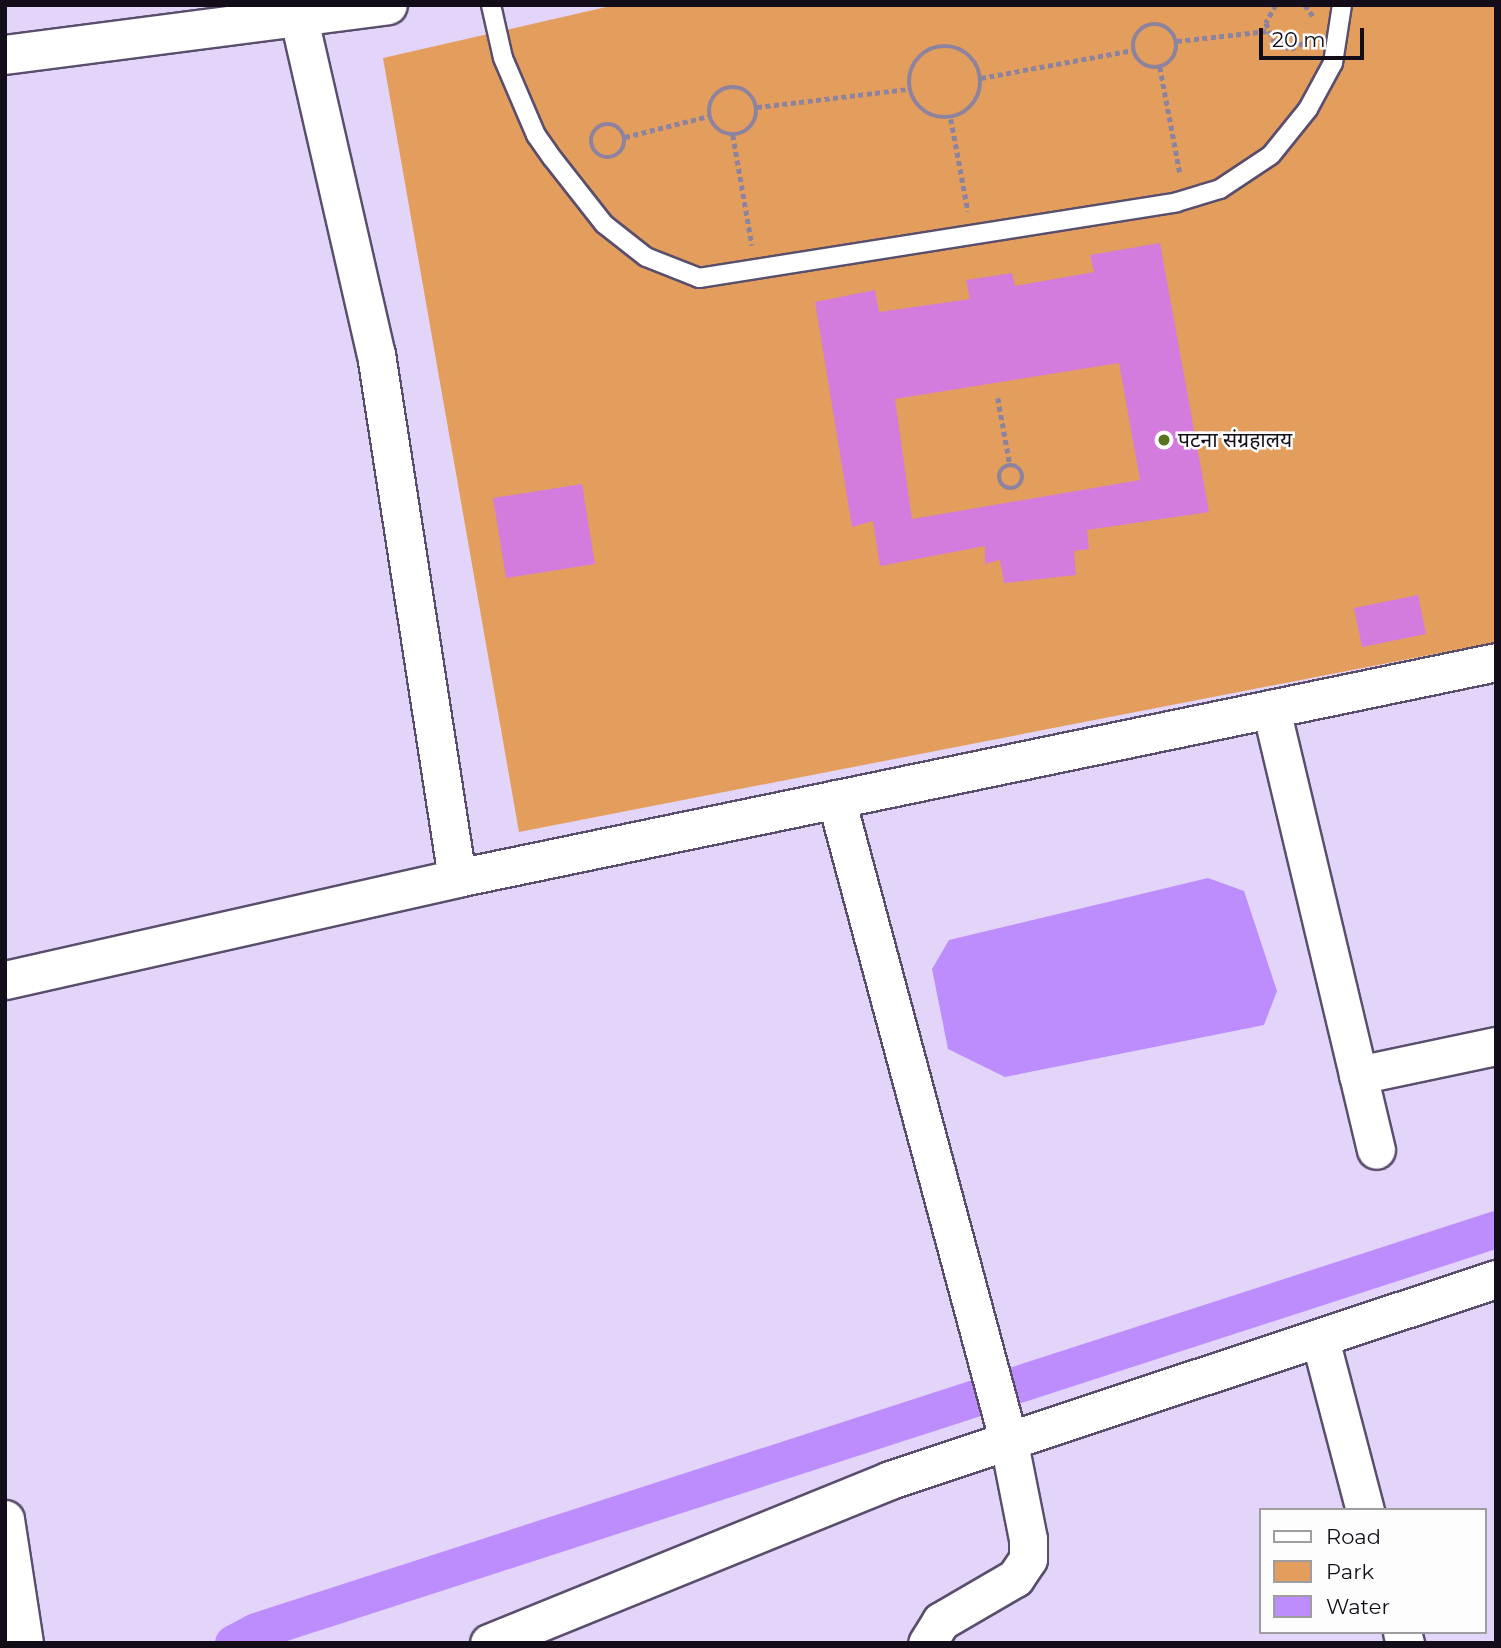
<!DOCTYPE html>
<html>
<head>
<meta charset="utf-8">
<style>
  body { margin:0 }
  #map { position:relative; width:1501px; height:1648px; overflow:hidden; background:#e3d5fa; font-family:Montserrat,"Noto Sans Devanagari",sans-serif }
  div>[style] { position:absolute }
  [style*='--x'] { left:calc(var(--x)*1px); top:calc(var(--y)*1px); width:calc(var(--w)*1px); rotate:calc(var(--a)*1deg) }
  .green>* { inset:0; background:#e39e5d }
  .water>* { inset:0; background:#be8dfd }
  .canal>* { height:37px; margin:-18.5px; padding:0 18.5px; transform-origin:18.5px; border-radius:18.5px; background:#be8dfd }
  .building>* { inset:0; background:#d37cde }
  .path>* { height:4.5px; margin-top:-2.25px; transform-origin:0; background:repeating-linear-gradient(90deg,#8e839e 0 5px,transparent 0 8.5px) }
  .path>.ring { margin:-2.25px; padding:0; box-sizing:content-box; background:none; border:4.5px solid #8e839e; border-radius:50% }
  .roads { filter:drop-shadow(2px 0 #5a4e6d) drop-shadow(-2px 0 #5a4e6d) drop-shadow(0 2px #5a4e6d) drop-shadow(0 -2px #5a4e6d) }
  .lane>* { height:18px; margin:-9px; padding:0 9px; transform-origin:9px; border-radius:9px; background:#fff }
  .street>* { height:37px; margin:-18.5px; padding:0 18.5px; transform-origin:18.5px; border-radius:18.5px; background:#fff }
  .secondary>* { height:38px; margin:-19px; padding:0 19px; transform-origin:19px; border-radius:19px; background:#fff }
  .dots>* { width:19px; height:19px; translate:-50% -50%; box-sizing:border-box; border:4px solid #fdfdfd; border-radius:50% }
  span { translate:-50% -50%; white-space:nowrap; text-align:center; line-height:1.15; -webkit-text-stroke:5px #fdfdfd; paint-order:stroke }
  .poi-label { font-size:21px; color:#130d1a }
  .left { translate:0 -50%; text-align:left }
  .frame { position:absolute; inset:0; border:7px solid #130d1a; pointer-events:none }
  .legend { position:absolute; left:1259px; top:1508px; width:228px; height:126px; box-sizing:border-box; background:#fdfdfd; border:2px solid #9f9da2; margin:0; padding:9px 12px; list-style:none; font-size:21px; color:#130d1a }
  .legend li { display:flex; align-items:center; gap:14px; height:35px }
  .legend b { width:35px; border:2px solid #9f9da2 }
  .scale { position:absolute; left:1259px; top:28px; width:105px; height:32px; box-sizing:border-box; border:4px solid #130d1a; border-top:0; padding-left:9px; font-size:21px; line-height:24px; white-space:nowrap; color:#130d1a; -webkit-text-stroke:5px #fdfdfd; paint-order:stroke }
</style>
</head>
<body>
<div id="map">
  <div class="green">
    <div style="clip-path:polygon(615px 5px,1496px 5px,1496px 642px,519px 832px,383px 58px)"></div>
  </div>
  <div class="water">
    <div style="clip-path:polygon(1208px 878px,1244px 891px,1277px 991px,1264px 1025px,1005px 1077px,948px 1049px,932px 969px,949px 940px)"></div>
  </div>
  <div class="canal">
    <div style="--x:233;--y:1643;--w:26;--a:-28"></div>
    <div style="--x:256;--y:1631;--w:1304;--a:-17.96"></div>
  </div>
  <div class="building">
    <div style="clip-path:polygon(evenodd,1160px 243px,1209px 512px,1087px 530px,1089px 549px,1074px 551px,1076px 575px,1004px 583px,1000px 560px,985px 564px,985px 546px,880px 566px,873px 521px,852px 527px,815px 302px,875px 290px,879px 312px,970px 299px,966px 280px,1012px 273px,1015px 286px,1094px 272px,1090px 255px,1160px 243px,1119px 363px,1140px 480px,912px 519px,895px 399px,1119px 363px)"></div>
    <div style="clip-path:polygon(582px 484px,595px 564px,506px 578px,493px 498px)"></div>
    <div style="clip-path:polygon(1418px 595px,1426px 634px,1362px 647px,1354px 608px)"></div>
  </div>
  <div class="path">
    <div style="--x:1276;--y:5;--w:21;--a:119"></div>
    <div style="--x:1266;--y:23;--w:23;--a:65"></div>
    <div style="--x:1276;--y:44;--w:16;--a:18"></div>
    <div style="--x:1291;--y:49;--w:20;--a:-27"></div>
    <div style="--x:1305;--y:5;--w:14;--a:54"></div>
    <div class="ring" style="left:1133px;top:24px;width:39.5px;height:39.5px"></div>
    <div style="--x:1177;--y:41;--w:91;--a:-6.3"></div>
    <div class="ring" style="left:909px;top:46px;width:67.5px;height:67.5px"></div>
    <div style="--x:1160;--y:67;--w:108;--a:79.3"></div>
    <div style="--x:981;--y:78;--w:155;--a:-10.4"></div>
    <div class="ring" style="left:709px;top:87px;width:43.5px;height:43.5px"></div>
    <div style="--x:757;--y:107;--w:153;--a:-6.8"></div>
    <div style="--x:951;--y:119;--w:94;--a:79.5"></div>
    <div class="ring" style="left:591px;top:124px;width:29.5px;height:29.5px"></div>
    <div style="--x:733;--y:135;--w:112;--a:80.2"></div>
    <div style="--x:625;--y:137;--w:87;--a:-14"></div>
    <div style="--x:998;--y:398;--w:68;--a:79.8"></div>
    <div class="ring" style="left:999px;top:465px;width:19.5px;height:19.5px"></div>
  </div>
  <div class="roads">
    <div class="lane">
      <div style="--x:491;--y:5;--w:54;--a:77.2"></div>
      <div style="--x:503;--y:58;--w:84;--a:66.8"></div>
      <div style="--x:536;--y:135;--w:29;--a:55"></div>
      <div style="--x:553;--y:159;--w:83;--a:51.9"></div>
      <div style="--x:604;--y:224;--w:53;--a:38.2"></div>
      <div style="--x:646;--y:257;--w:57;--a:21.6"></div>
      <div style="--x:699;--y:278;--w:484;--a:-9"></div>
      <div style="--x:1177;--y:202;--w:45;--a:-16.8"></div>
      <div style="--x:1220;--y:189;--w:61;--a:-33.7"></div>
      <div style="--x:1271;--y:155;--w:59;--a:-51.2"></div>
      <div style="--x:1308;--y:109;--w:52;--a:-61.5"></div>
      <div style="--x:1333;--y:63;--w:59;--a:-81.2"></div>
    </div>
    <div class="street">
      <div style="--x:299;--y:19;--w:344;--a:77.1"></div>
      <div style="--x:376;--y:354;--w:530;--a:81.21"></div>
      <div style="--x:1271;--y:709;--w:453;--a:76.6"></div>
      <div style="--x:836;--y:799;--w:667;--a:74.96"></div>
      <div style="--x:1009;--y:1443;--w:98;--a:78.8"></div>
      <div style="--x:1028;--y:1539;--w:20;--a:90"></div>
      <div style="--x:1028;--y:1559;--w:23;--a:124"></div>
      <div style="--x:1015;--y:1578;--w:86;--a:149.8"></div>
      <div style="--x:941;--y:1621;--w:26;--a:122"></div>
      <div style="--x:5;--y:980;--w:463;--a:-12.7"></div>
      <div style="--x:457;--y:878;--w:1061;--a:-11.74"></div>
      <div style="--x:1358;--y:1075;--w:141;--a:-11.9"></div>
      <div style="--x:1320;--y:1339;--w:177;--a:75.3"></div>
      <div style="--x:5;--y:1519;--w:125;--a:81.3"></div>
      <div style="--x:1402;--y:1632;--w:11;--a:75"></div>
      <div style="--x:489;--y:1643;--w:433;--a:-22.1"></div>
      <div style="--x:890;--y:1480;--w:638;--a:-18.35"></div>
    </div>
    <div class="secondary">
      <div style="--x:5;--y:55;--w:386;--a:-7.4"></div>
    </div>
  </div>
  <div class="dots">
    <div style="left:1164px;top:440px;background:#5c7121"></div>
  </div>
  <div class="poi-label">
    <span class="left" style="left:1178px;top:440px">पटना संग्रहालय</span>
  </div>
  <div class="frame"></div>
  <ul class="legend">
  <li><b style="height:9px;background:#fff"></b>Road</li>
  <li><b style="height:19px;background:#e39e5d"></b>Park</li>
  <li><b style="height:19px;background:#be8dfd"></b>Water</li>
  </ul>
  <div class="scale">20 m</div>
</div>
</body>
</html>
